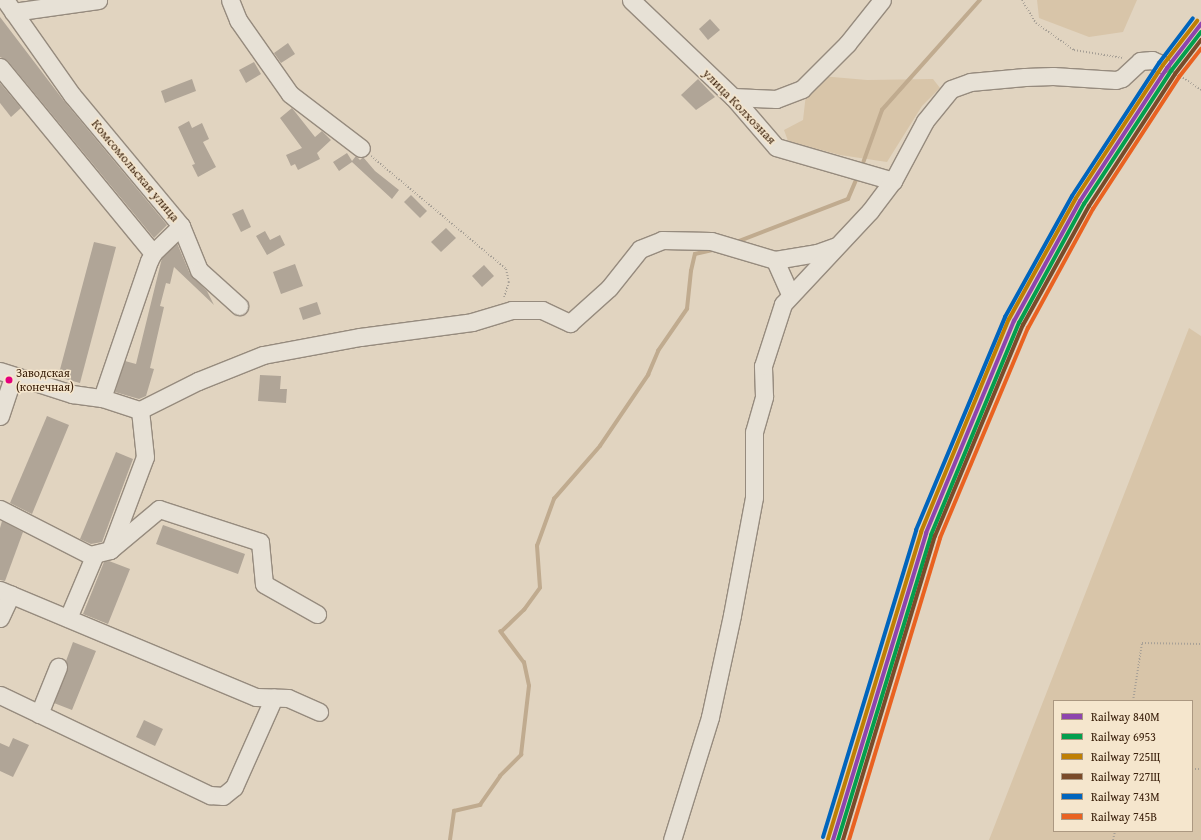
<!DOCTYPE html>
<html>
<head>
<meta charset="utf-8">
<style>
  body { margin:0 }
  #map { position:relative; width:1201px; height:840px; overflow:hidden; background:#e1d4c0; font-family:"Gentium Book Plus",serif }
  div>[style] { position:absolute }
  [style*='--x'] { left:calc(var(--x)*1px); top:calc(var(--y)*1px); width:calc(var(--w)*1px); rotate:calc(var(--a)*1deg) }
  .green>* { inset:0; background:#d8c5a9 }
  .stream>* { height:3.5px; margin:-1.75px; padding:0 1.75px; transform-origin:1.75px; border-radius:1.75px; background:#c0ab8f }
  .building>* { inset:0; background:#b0a597 }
  .path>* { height:2px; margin-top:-1px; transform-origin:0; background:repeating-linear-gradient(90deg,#a7a096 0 1px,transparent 0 3px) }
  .roads { filter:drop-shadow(1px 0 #968b7e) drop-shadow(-1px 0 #968b7e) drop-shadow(0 1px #968b7e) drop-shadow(0 -1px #968b7e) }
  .minor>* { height:17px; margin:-8.5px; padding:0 8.5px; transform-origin:8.5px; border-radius:8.5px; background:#e7e1d6 }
  .rail-1>* { height:4px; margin:-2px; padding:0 2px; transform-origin:2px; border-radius:2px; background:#8e44ad }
  .rail-2>* { height:4px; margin:-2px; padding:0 2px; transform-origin:2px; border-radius:2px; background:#039f4e }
  .rail-3>* { height:4px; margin:-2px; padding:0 2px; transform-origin:2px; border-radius:2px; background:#bf7f04 }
  .rail-4>* { height:4px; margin:-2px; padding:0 2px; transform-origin:2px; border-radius:2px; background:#7a4b2a }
  .rail-5>* { height:4px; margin:-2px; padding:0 2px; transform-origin:2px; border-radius:2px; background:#0065bd }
  .rail-6>* { height:4px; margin:-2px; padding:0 2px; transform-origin:2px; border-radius:2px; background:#e96221 }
  .dots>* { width:11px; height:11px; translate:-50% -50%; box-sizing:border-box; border:2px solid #f5e6cd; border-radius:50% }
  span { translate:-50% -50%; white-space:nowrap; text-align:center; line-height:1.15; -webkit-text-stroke:3px #f5e6cd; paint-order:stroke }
  .bus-label { font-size:12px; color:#3d230e }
  .left { translate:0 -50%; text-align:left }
  .street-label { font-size:13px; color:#3d230e }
  .legend { position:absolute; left:1053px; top:700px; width:140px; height:132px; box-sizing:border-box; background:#f5e6cd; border:1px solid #ab9881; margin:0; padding:5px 7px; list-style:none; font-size:12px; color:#3d230e }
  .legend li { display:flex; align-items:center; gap:8px; height:20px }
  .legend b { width:20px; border:1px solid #ab9881 }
</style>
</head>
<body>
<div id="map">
  <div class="green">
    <div style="clip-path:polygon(1037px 0,1137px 0,1123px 32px,1089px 37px,1039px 18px)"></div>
    <div style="clip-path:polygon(821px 76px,867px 80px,933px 79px,940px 88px,922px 106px,887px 162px,840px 155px,788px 141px,784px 130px,803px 120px,806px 94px)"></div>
    <div style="clip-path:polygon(evenodd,1189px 328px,1201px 336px,1201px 840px,989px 840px,1189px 328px,1054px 701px,1192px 701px,1192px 831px,1054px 831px,1054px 701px)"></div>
  </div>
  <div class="stream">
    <div style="--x:862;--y:166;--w:59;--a:-70.3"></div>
    <div style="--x:882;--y:110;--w:147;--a:-48.3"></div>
    <div style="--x:737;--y:242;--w:119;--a:-21.2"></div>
    <div style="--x:848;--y:199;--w:25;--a:-67"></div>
    <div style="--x:450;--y:840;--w:29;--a:-82"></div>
    <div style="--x:454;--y:811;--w:27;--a:-13"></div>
    <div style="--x:480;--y:805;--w:35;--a:-55"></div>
    <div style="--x:500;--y:776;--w:30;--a:-45"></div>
    <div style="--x:521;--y:755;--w:69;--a:-83.4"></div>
    <div style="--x:529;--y:686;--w:24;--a:-102"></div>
    <div style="--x:524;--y:663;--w:39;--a:-127"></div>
    <div style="--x:501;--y:632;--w:32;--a:-44"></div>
    <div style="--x:524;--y:610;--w:27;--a:-54"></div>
    <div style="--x:540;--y:588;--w:42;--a:-94.1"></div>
    <div style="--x:537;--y:546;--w:50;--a:-70.1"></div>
    <div style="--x:554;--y:499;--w:70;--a:-49"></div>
    <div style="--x:600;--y:446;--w:86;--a:-55.9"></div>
    <div style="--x:648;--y:375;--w:26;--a:-67"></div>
    <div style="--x:658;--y:351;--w:51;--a:-55.4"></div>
    <div style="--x:687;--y:309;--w:38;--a:-84"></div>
    <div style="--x:691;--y:271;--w:17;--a:-77"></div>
    <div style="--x:695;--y:254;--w:22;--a:-13"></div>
  </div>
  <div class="building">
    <div style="clip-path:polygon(0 17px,64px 101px,167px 225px,154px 238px,8px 61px,0 57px)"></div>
    <div style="clip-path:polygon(710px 19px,720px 30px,708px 40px,699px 29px)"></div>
    <div style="clip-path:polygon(288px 43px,295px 54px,281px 63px,274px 53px)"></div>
    <div style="clip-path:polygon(254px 62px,261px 74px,246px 83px,239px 70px)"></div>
    <div style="clip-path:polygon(192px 79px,196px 91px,165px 103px,161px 91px)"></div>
    <div style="clip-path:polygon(698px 79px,715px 97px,696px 110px,681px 95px)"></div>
    <div style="clip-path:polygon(0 83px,21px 108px,11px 117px,0 103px)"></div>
    <div style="clip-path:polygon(292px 108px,315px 137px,322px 131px,331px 140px,317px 153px,320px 159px,298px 170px,295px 164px,291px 166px,286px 155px,302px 148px,280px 118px)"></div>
    <div style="clip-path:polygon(189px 121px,192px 128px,202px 123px,209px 139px,203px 142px,216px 167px,198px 177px,192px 165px,195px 164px,178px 127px)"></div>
    <div style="clip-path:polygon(347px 153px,352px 161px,356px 156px,360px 160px,363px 157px,375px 171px,399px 190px,392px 199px,352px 162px,339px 171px,333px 162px)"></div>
    <div style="clip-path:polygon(411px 195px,427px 211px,420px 218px,404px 202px)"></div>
    <div style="clip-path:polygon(243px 209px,251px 227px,241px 232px,232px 214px)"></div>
    <div style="clip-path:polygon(446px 228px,456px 238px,441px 252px,431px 242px)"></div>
    <div style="clip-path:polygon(265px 231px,270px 240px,280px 235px,285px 245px,267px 255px,256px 236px)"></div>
    <div style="clip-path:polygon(94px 242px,116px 247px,80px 383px,58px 377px)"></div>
    <div style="clip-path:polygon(177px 243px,190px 274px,207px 291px,214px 305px,174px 267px,170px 284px,166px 283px,160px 306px,164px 307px,150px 368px,154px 369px,146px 396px,139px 399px,115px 392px,125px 361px,136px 364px,162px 258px)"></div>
    <div style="clip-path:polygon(295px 264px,303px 286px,281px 294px,273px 272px)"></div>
    <div style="clip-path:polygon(484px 265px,494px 276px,482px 287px,472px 276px)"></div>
    <div style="clip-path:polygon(317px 302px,321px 314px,303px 320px,299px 308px)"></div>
    <div style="clip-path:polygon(260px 375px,281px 376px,280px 389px,287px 389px,286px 403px,258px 401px)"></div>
    <div style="clip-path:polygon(47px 416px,69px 425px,32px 514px,10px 503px)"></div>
    <div style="clip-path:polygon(116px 452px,133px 459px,102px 542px,91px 544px,80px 539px)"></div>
    <div style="clip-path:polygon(2px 521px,23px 532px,5px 581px,0 580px,0 528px)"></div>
    <div style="clip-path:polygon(163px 525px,245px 554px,238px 574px,156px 544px)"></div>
    <div style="clip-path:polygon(109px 561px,130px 569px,108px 624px,83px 614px,104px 562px)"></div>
    <div style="clip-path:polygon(73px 642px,96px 651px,72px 710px,54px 703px,67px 671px,66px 661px)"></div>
    <div style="clip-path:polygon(144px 720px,163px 729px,155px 746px,136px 737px)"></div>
    <div style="clip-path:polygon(13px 738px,29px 745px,13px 777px,0 771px,0 743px,9px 747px)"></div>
  </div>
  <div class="path">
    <div style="--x:1022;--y:0;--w:27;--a:59"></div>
    <div style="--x:1036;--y:23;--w:47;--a:35.4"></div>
    <div style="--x:1074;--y:50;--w:50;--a:9.3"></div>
    <div style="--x:1173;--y:71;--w:34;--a:34"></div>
    <div style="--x:371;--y:156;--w:176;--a:39.9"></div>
    <div style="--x:506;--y:269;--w:13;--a:77"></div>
    <div style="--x:509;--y:282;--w:16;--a:108"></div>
    <div style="--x:1133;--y:701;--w:59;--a:-81.2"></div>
    <div style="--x:1142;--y:643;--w:59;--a:1"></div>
    <div style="--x:1192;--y:769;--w:9;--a:0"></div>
    <div style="--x:1113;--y:840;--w:9;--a:-77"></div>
  </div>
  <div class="roads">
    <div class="minor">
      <div style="--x:5;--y:0;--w:116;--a:54.8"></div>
      <div style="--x:72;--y:95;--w:170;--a:50.2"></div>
      <div style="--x:181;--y:226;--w:48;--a:67.8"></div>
      <div style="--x:199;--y:270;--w:54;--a:42"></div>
      <div style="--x:230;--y:0;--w:22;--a:68"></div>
      <div style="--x:238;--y:20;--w:90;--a:54.9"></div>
      <div style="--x:290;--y:94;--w:89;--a:37.3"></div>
      <div style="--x:631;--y:0;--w:141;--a:43.6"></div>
      <div style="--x:733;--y:97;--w:66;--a:49.3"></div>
      <div style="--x:776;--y:147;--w:122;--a:16.2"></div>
      <div style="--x:13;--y:12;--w:86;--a:-8"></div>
      <div style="--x:0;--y:67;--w:241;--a:50.6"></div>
      <div style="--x:733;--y:97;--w:43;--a:2.7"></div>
      <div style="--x:776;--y:99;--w:28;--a:-21"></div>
      <div style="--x:802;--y:89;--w:64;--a:-45"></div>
      <div style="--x:847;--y:44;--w:56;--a:-51.5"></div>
      <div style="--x:790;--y:294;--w:37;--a:-114"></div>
      <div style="--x:775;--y:260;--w:43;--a:-9.5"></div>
      <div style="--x:817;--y:253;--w:20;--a:-20"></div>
      <div style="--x:0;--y:371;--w:76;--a:17.7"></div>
      <div style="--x:72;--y:394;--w:30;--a:8"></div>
      <div style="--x:102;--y:398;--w:40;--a:18"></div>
      <div style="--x:102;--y:398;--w:145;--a:-71.1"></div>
      <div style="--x:149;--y:261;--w:9;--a:-63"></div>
      <div style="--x:153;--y:253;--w:39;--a:-44"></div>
      <div style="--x:140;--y:410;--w:65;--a:-26.6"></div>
      <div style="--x:198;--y:381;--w:70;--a:-21.8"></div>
      <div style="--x:263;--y:355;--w:99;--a:-10.5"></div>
      <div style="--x:360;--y:337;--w:113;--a:-7.6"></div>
      <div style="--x:472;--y:322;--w:42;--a:-16.7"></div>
      <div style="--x:512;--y:310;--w:30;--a:0"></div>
      <div style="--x:542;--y:310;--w:31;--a:25"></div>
      <div style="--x:570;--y:323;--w:52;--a:-41.9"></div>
      <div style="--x:609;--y:288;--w:50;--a:-51.5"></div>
      <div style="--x:640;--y:249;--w:24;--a:-22"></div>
      <div style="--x:662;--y:240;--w:49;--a:1.2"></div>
      <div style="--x:711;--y:241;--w:67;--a:16.5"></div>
      <div style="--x:0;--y:416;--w:41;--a:-71.6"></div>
      <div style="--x:0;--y:509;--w:101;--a:27.1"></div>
      <div style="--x:90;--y:555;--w:21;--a:-14"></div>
      <div style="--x:110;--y:550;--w:99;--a:-69.4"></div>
      <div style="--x:145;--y:457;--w:47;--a:-96.1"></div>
      <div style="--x:110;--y:550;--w:64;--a:-39.9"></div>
      <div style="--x:159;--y:509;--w:106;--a:18.1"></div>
      <div style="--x:260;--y:542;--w:42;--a:84.6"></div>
      <div style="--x:264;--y:584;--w:61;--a:29.5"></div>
      <div style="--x:0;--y:590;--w:277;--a:22.7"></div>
      <div style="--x:256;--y:697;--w:32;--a:2"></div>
      <div style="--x:288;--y:698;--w:34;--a:24"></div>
      <div style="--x:0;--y:618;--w:26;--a:-65"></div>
      <div style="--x:68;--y:618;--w:69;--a:-67.1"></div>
      <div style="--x:0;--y:695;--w:233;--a:25.5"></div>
      <div style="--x:210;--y:795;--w:13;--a:4"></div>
      <div style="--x:223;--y:796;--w:14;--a:-39"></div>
      <div style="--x:234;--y:787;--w:98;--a:-66"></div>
      <div style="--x:39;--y:714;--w:51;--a:-68"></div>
      <div style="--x:672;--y:840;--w:129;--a:-72.8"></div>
      <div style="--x:710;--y:717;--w:104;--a:-77.8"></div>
      <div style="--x:732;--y:615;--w:120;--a:-79.4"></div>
      <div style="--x:754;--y:497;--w:65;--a:-90"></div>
      <div style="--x:754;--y:432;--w:37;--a:-74"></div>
      <div style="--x:764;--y:396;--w:30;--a:-92"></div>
      <div style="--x:763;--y:366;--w:65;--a:-72.1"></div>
      <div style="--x:783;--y:304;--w:127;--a:-46.9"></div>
      <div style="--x:870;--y:211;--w:38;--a:-53"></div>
      <div style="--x:893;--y:181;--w:68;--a:-61.9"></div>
      <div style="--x:925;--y:121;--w:41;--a:-50.9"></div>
      <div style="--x:951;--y:89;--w:20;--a:-20"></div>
      <div style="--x:970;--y:82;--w:55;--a:-5.2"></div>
      <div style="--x:1025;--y:77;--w:28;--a:-2"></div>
      <div style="--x:1053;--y:76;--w:63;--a:3.6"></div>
      <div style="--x:1116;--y:80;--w:6;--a:-18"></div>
      <div style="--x:1122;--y:78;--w:25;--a:-43"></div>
      <div style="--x:1140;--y:61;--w:12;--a:-5"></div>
      <div style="--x:1152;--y:60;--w:10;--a:24"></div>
    </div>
  </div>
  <div class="rail-1">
    <div style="--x:833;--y:840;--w:321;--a:-73.1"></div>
    <div style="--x:926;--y:533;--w:230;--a:-67.5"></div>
    <div style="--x:1014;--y:321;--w:137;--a:-61.2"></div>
    <div style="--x:1080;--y:201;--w:159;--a:-56.8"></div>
    <div style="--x:1167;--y:68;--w:56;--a:-52.3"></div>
  </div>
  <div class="rail-2">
    <div style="--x:838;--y:840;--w:319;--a:-73"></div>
    <div style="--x:931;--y:535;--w:230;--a:-67.5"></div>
    <div style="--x:1019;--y:323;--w:136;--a:-61.4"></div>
    <div style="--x:1084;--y:204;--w:159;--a:-56.8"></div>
    <div style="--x:1171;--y:71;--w:49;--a:-52.4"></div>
  </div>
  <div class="rail-3">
    <div style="--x:828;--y:839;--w:321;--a:-73.1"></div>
    <div style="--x:921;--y:532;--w:230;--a:-67.6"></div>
    <div style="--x:1009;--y:319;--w:138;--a:-61"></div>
    <div style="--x:1076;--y:198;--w:159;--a:-56.8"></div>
    <div style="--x:1163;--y:65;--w:56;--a:-52.3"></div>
  </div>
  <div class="rail-4">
    <div style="--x:843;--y:840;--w:318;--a:-73.2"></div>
    <div style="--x:935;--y:536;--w:229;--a:-67.4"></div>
    <div style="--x:1023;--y:325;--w:136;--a:-61"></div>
    <div style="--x:1089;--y:206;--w:158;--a:-56.9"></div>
    <div style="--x:1175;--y:74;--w:43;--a:-52.6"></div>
  </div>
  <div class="rail-5">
    <div style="--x:823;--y:837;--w:321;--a:-73.1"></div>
    <div style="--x:916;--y:530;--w:231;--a:-67.3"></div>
    <div style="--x:1005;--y:317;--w:138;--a:-61"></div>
    <div style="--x:1072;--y:196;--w:159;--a:-56.8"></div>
    <div style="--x:1159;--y:63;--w:56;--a:-52.9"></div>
  </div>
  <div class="rail-6">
    <div style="--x:849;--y:840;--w:315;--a:-73.2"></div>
    <div style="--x:940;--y:538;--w:228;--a:-67.3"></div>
    <div style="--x:1028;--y:328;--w:136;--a:-61.4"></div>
    <div style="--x:1093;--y:209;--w:158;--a:-56.9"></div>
    <div style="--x:1179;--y:77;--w:36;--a:-52"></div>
  </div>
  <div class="dots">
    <div style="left:9px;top:380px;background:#e5007d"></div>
  </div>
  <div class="bus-label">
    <span class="left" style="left:16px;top:380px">Заводская<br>(конечная)</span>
  </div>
  <div class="street-label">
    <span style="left:739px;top:107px;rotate:46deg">улица Колхозная</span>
    <span style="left:135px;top:171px;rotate:50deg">Комсомольская улица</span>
  </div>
  <ul class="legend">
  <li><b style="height:5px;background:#8e44ad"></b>Railway 840М</li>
  <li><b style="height:5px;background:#039f4e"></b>Railway 6953</li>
  <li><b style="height:5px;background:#bf7f04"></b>Railway 725Щ</li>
  <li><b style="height:5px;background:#7a4b2a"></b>Railway 727Щ</li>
  <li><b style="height:5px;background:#0065bd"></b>Railway 743М</li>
  <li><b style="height:5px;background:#e96221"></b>Railway 745В</li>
  </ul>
</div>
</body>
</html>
